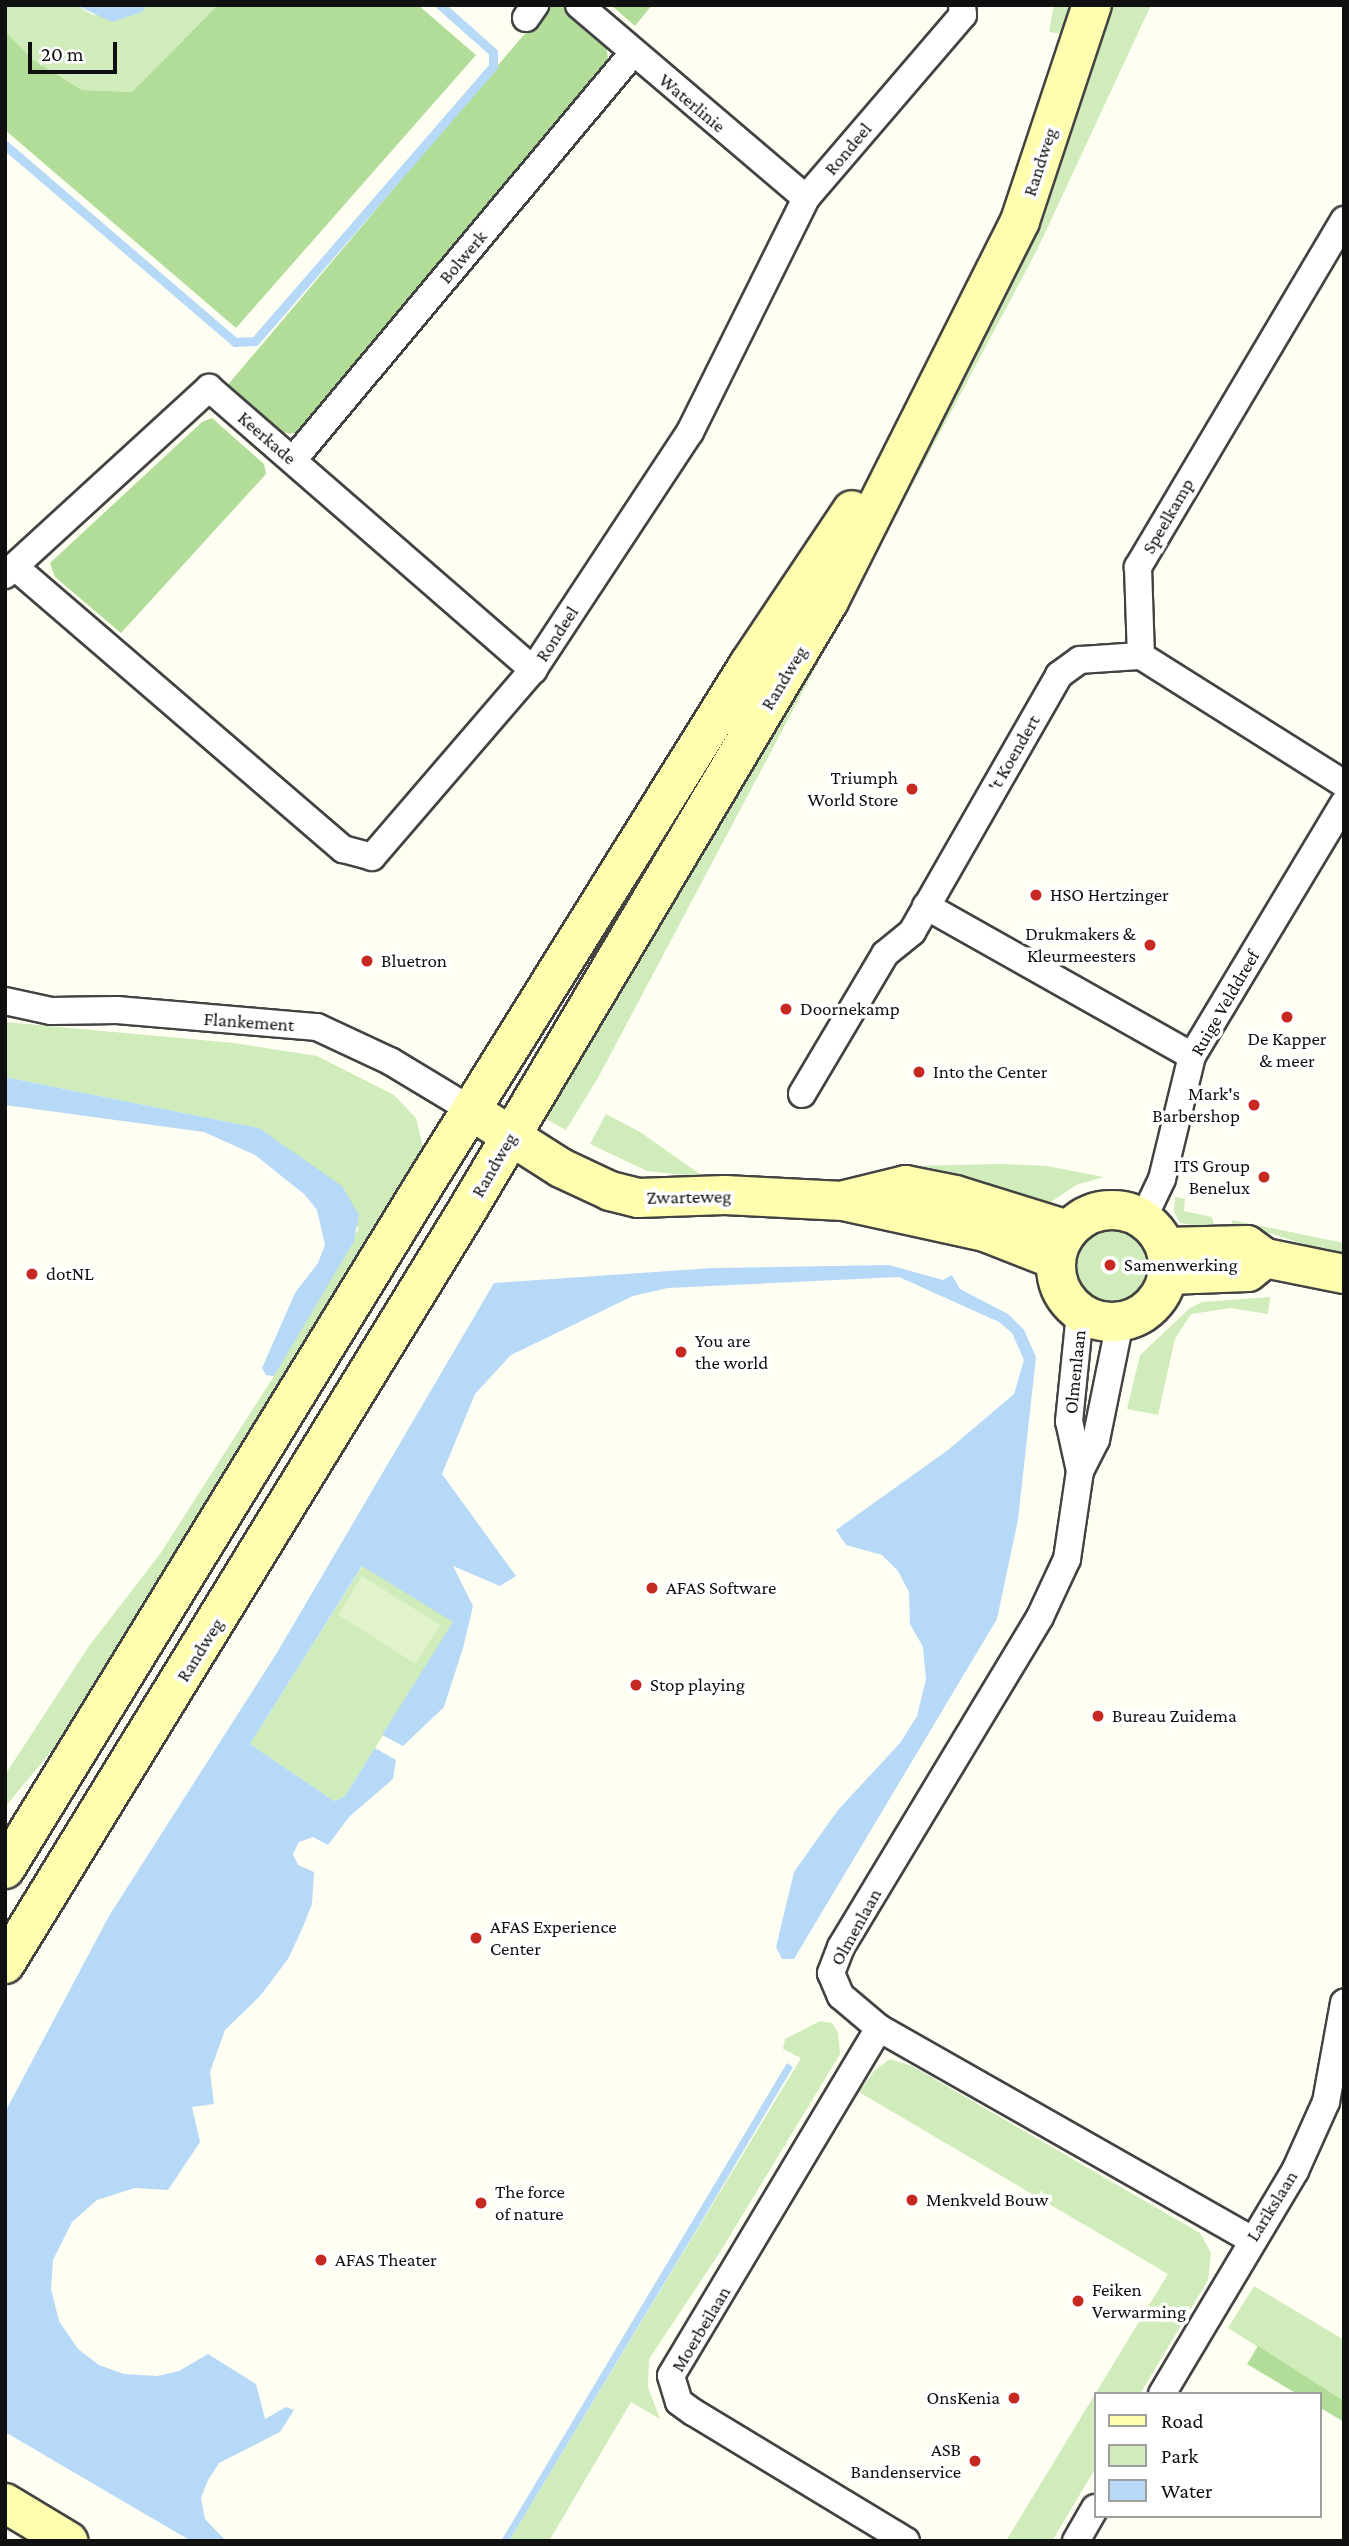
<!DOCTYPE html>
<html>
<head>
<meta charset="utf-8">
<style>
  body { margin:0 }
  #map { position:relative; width:1349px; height:2546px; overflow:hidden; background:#fffef3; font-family:"Crimson Pro",serif }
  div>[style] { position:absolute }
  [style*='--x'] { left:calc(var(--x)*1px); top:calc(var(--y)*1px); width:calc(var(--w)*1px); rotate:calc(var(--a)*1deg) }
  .green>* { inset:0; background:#cfecba }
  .round { border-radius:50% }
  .forest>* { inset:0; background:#b1dd99 }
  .pitch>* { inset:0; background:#e2f2cc }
  .water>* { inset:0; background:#b6d9f8 }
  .stream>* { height:9px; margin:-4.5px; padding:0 4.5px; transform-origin:4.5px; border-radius:4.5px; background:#b6d9f8 }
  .roads { filter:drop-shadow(2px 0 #434343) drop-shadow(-2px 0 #434343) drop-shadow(0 2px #434343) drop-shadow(0 -2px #434343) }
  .street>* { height:26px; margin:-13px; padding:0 13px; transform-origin:13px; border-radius:13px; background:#fff }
  .secondary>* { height:38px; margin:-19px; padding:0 19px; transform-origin:19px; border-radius:19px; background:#fffdae }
  .secondary>.ring { margin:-19px; padding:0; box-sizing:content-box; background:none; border:38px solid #fffdae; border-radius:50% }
  .dots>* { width:19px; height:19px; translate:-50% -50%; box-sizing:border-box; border:4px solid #fff; border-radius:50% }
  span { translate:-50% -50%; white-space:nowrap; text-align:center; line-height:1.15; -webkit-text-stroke:7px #fff; paint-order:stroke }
  .street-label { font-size:19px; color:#101010 }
  .poi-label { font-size:19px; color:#101010 }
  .right { translate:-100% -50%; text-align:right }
  .left { translate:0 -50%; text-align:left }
  .frame { position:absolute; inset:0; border:7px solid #101010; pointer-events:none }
  .legend { position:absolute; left:1094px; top:2392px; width:228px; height:126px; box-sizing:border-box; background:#fff; border:2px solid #9f9f9f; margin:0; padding:9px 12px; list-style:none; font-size:21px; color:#101010 }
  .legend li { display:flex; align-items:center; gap:14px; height:35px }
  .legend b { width:35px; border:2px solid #9f9f9f }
  .scale { position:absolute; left:28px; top:42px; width:89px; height:32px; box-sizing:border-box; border:4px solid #101010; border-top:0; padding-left:9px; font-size:21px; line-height:24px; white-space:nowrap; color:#101010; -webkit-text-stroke:5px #fff; paint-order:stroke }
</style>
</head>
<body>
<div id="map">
  <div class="green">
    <div style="clip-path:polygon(5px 5px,76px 5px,93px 15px,142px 12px,147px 5px,218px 5px,132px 92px,82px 90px,32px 59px,5px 31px)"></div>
    <div style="clip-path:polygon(1054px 5px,1072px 5px,1062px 34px,1049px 32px)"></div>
    <div style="clip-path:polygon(1109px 5px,1151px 5px,1038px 248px,599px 1076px,566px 1130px,535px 1113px,761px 742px)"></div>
    <div style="clip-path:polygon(5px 1022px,234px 1043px,317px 1056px,394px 1095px,416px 1118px,423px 1147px,412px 1174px,73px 1725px,5px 1807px,5px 1775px,89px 1646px,160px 1554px,274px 1376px,359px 1228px,259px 1128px,5px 1077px)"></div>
    <div style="clip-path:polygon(606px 1114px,640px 1132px,704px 1177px,647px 1171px,590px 1144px)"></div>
    <div style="clip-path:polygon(1002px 1164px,1047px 1166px,1104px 1177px,1076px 1185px,1048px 1204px,1008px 1191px,904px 1177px,903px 1166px)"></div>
    <div style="clip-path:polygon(1175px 1197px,1185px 1199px,1184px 1211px,1212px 1217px,1215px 1228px,1180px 1223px,1174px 1212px)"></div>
    <div style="clip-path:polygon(1232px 1220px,1344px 1243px,1344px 1258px,1273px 1234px,1232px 1227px)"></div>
    <div class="round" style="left:1070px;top:1221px;width:86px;height:86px"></div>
    <div style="clip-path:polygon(1270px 1297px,1268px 1314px,1231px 1308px,1191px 1314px,1175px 1339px,1158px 1415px,1127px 1409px,1140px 1355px,1190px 1308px,1202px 1302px)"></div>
    <div style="clip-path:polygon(363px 1565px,454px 1622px,345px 1796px,334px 1801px,250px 1744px)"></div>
    <div style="clip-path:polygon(820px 2021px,832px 2023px,838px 2032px,840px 2054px,720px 2252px,649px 2359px,648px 2387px,660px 2419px,631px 2402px,549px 2541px,509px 2541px,801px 2058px,783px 2049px,785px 2039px)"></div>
    <div style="clip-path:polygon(890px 2059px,912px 2066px,1200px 2233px,1211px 2253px,1208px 2280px,1140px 2394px,1095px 2394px,1095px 2469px,1052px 2541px,1006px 2541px,1168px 2274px,859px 2092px,874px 2071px)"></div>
    <div style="clip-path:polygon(1254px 2286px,1344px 2340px,1344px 2401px,1228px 2328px)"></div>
  </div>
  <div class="forest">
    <div style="clip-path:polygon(218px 5px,418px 5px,476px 55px,236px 328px,5px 130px,5px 31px,32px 59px,82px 90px,132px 92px)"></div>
    <div style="clip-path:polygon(549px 5px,562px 5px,606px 44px,609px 65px,306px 426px,297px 434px,279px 432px,226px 387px)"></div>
    <div style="clip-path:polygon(611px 5px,652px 5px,635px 26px)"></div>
    <div style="clip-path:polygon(212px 418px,264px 464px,266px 474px,121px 633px,55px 577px,50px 563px,202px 422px)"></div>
    <div style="clip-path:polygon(1258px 2346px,1344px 2401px,1344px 2422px,1319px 2407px,1319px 2394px,1297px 2394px,1247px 2364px)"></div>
  </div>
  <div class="pitch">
    <div style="clip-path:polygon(362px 1576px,440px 1625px,416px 1664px,338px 1615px)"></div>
  </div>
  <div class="water">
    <div style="clip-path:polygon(76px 5px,147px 5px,142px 12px,112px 22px)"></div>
    <div style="clip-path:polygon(5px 1077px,259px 1128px,342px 1186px,359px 1215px,354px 1241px,274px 1376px,266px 1375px,262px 1368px,295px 1293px,318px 1263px,325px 1245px,317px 1210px,304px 1194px,255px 1155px,204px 1132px,5px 1105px)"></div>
    <div style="clip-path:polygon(889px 1265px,943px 1280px,952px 1275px,960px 1289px,1008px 1314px,1024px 1330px,1036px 1357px,1018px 1520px,997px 1619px,794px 1959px,782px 1959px,776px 1947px,794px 1872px,838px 1810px,900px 1743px,917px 1716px,926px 1679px,923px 1647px,910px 1624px,909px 1592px,898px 1571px,882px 1555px,846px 1545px,836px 1530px,948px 1450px,1014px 1394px,1024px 1360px,1012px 1333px,999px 1322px,899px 1277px,668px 1288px,633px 1296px,511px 1355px,475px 1394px,442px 1474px,516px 1576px,500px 1586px,453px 1566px,473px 1606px,463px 1648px,444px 1707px,403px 1746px,382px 1735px,453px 1622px,362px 1566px,250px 1744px,334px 1801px,345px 1796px,375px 1748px,396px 1760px,393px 1779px,350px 1816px,328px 1845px,313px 1837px,299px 1842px,293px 1854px,298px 1865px,314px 1872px,312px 1904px,303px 1927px,288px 1959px,260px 1996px,225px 2030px,210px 2072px,214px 2104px,192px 2107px,200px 2142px,168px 2190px,135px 2188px,97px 2200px,72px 2222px,53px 2260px,51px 2289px,59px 2321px,78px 2349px,99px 2365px,124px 2374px,157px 2376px,179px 2371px,208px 2354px,256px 2384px,265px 2419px,286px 2407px,294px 2410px,280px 2432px,219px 2463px,208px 2480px,201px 2498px,205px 2519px,226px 2541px,191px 2541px,5px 2432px,5px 2112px,109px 1916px,278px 1651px,494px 1283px,713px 1268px)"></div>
    <div style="clip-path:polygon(787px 2063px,793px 2067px,700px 2224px,509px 2541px,501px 2541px)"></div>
  </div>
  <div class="stream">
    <div style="--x:5;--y:145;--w:303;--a:40.6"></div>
    <div style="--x:235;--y:342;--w:20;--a:-3"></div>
    <div style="--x:255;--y:341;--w:364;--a:-49.1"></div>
    <div style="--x:493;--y:66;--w:14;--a:-90"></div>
    <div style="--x:493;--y:52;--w:71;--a:-138.4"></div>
  </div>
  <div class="roads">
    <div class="street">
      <div style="--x:579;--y:5;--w:298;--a:40.4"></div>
      <div style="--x:526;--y:18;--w:16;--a:-55"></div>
      <div style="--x:1344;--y:220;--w:404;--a:120.7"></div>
      <div style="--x:1138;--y:567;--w:89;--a:88.1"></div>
      <div style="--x:1141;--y:656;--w:240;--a:32.2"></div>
      <div style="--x:293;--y:460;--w:530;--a:-50.13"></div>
      <div style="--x:15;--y:567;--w:433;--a:40.7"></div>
      <div style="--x:343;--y:849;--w:30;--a:15"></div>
      <div style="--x:372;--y:857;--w:247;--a:-49.3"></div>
      <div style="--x:533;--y:670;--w:285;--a:-56.6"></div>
      <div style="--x:690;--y:432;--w:261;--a:-63.6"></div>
      <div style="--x:806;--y:198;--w:241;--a:-49.4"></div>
      <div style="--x:963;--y:15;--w:10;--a:-96"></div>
      <div style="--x:5;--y:575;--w:277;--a:-42.5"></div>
      <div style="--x:209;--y:388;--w:430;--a:41"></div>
      <div style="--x:926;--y:906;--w:305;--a:29.4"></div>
      <div style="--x:5;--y:1001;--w:47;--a:12.3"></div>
      <div style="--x:51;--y:1011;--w:66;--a:-0.9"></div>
      <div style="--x:117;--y:1010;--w:201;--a:4.9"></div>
      <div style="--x:317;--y:1027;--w:81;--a:25"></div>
      <div style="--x:390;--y:1061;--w:97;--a:31.1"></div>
      <div style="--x:802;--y:1094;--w:163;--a:-59.3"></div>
      <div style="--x:885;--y:954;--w:35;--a:-39"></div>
      <div style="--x:912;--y:932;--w:296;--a:-60.2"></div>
      <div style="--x:1059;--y:675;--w:26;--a:-36"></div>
      <div style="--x:1080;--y:660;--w:61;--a:-3.8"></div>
      <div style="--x:1143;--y:1219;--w:44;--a:-64.6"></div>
      <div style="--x:1162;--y:1179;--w:127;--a:-76.3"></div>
      <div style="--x:1192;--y:1056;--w:295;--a:-59"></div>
      <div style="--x:1080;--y:1313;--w:109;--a:95.8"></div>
      <div style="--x:1069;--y:1421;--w:51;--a:77.6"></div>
      <div style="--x:1080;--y:1471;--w:89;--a:98.4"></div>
      <div style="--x:1067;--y:1559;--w:64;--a:115"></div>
      <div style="--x:1040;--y:1617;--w:385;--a:121.1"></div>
      <div style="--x:841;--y:1947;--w:28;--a:111"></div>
      <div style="--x:831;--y:1973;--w:25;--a:67"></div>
      <div style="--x:841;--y:1996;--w:50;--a:40.1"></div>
      <div style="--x:879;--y:2028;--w:428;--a:29.6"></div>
      <div style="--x:1080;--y:1471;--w:35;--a:-63"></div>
      <div style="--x:1096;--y:1440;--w:120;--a:-78.5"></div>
      <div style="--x:879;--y:2028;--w:405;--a:120.9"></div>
      <div style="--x:671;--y:2376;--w:27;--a:73"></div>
      <div style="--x:679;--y:2402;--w:17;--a:36"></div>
      <div style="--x:693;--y:2412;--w:249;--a:31.2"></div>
      <div style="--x:1162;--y:2394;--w:260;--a:-59.2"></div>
      <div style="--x:1295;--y:2171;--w:76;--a:-65.8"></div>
      <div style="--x:1326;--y:2102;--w:101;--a:-79.7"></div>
      <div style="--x:1076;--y:2541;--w:38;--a:-60"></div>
    </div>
    <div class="secondary">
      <div style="--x:489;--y:1122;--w:85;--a:32.6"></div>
      <div style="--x:561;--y:1168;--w:54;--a:25.1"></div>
      <div style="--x:610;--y:1191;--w:29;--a:14"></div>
      <div style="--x:638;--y:1198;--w:87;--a:-2"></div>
      <div style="--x:725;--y:1195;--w:118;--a:2.9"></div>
      <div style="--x:843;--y:1201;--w:145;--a:12.3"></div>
      <div style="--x:985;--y:1232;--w:76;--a:21.5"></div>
      <div style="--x:845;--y:1200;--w:63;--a:-13.8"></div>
      <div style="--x:906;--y:1185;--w:50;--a:11.5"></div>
      <div style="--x:955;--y:1195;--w:118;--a:17.2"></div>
      <div class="ring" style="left:1056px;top:1210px;width:74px;height:74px"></div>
      <div style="--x:1165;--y:1247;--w:82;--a:-1.4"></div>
      <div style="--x:1247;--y:1245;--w:22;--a:36"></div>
      <div style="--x:1265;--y:1258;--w:81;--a:11.4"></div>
      <div style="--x:1168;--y:1275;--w:80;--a:-2.1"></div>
      <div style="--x:1248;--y:1272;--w:22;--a:-39"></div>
      <div style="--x:5;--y:1869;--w:806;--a:-58.5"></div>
      <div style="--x:426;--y:1182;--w:610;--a:-58.05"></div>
      <div style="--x:749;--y:664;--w:185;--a:-56.2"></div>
      <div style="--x:5;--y:1964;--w:888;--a:-58.49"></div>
      <div style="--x:469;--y:1207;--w:705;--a:-59.29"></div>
      <div style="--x:829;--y:601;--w:425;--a:-63.3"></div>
      <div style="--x:1020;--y:221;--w:228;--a:-71.6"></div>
      <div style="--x:5;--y:2503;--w:74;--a:31.1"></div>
    </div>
  </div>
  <div class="dots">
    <div style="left:912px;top:789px;background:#c62922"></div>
    <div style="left:1036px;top:895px;background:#c62922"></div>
    <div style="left:1150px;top:945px;background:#c62922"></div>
    <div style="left:367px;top:961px;background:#c62922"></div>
    <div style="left:786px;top:1009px;background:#c62922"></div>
    <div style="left:1287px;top:1017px;background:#c62922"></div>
    <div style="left:919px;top:1072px;background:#c62922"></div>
    <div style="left:1254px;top:1105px;background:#c62922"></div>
    <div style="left:1264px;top:1177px;background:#c62922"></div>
    <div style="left:1110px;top:1265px;background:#c62922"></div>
    <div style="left:32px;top:1274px;background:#c62922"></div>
    <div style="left:681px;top:1352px;background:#c62922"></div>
    <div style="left:652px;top:1588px;background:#c62922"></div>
    <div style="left:636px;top:1685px;background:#c62922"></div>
    <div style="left:1098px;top:1716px;background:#c62922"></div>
    <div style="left:476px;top:1938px;background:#c62922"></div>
    <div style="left:912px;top:2200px;background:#c62922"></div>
    <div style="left:481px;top:2203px;background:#c62922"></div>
    <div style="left:321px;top:2260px;background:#c62922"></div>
    <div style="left:1078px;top:2301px;background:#c62922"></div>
    <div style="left:1014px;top:2398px;background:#c62922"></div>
    <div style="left:975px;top:2461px;background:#c62922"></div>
  </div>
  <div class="street-label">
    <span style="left:692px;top:103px;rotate:40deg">Waterlinie</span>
    <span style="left:848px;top:149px;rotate:-50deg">Rondeel</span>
    <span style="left:1040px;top:162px;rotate:-72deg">Randweg</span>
    <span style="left:463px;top:257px;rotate:-50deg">Bolwerk</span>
    <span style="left:267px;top:438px;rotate:41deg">Keerkade</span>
    <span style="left:1168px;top:516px;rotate:-60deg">Speelkamp</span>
    <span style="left:557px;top:634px;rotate:-57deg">Rondeel</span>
    <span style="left:784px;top:678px;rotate:-59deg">Randweg</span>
    <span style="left:1014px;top:753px;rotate:-60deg">'t Koendert</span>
    <span style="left:1225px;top:1003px;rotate:-60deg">Ruige Velddreef</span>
    <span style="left:249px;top:1022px;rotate:4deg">Flankement</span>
    <span style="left:494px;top:1165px;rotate:-60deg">Randweg</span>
    <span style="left:689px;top:1197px;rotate:-1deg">Zwarteweg</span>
    <span style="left:1075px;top:1372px;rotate:-84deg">Olmenlaan</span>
    <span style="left:200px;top:1650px;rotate:-58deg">Randweg</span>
    <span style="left:856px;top:1927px;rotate:-61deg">Olmenlaan</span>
    <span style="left:1272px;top:2206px;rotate:-58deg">Larikslaan</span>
    <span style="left:701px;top:2329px;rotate:-59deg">Moerbeilaan</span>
  </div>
  <div class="poi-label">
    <span class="right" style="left:898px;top:789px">Triumph<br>World Store</span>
    <span class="left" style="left:1050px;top:895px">HSO Hertzinger</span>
    <span class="right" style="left:1136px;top:945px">Drukmakers &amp;<br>Kleurmeesters</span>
    <span class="left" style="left:381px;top:961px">Bluetron</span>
    <span class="left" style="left:800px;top:1009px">Doornekamp</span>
    <span style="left:1287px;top:1050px">De Kapper<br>&amp; meer</span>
    <span class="left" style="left:933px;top:1072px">Into the Center</span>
    <span class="right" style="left:1240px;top:1105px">Mark's<br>Barbershop</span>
    <span class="right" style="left:1250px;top:1177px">ITS Group<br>Benelux</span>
    <span class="left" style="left:1124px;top:1265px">Samenwerking</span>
    <span class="left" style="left:46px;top:1274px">dotNL</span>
    <span class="left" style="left:695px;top:1352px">You are<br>the world</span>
    <span class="left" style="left:666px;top:1588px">AFAS Software</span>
    <span class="left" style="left:650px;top:1685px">Stop playing</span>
    <span class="left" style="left:1112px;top:1716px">Bureau Zuidema</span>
    <span class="left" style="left:490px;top:1938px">AFAS Experience<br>Center</span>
    <span class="left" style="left:495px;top:2203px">The force<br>of nature</span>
    <span class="left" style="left:926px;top:2200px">Menkveld Bouw</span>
    <span class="left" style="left:335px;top:2260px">AFAS Theater</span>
    <span class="left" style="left:1092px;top:2301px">Feiken<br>Verwarming</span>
    <span class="right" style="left:1000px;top:2398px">OnsKenia</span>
    <span class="right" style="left:961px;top:2461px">ASB<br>Bandenservice</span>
  </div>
  <div class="frame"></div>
  <ul class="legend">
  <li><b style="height:9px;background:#fffdae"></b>Road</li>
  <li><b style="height:19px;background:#cfecba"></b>Park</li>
  <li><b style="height:19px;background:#b6d9f8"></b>Water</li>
  </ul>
  <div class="scale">20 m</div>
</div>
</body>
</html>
